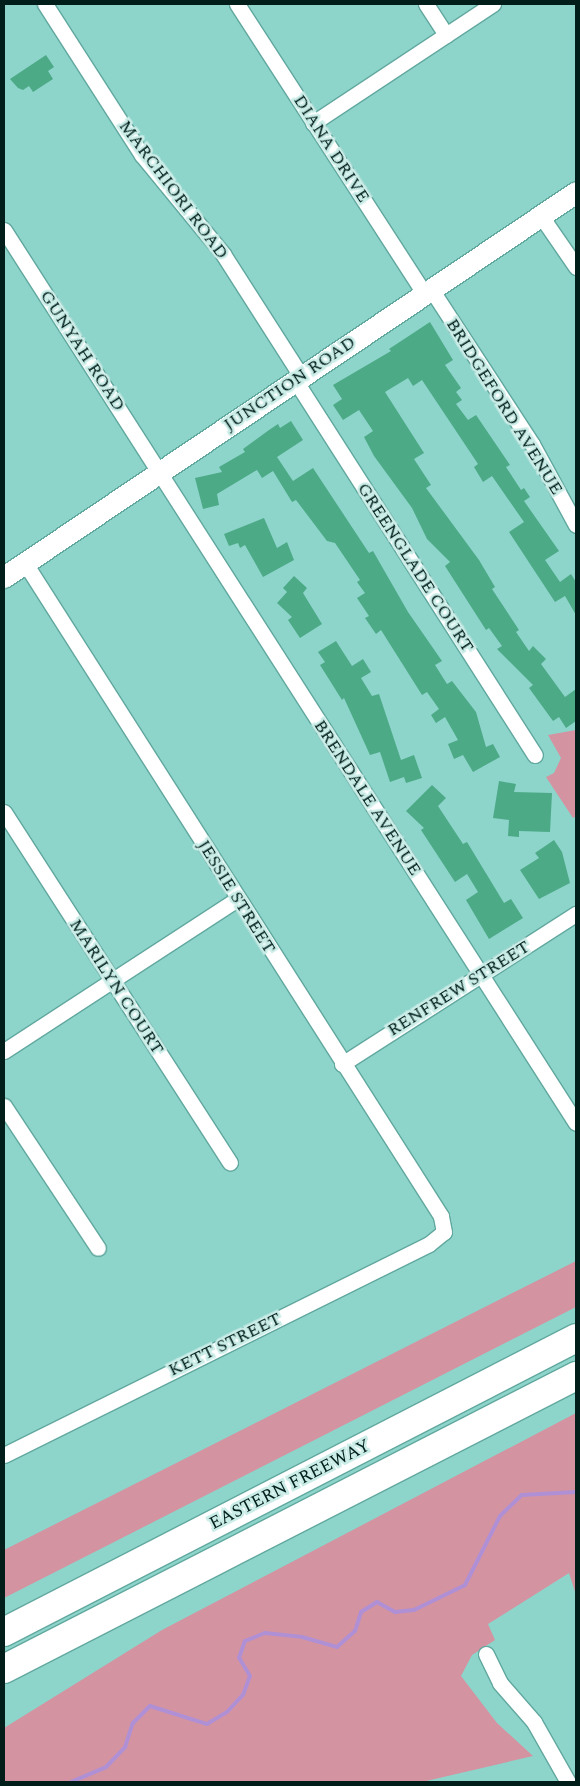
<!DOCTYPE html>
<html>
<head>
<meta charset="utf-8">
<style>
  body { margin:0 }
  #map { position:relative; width:580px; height:1786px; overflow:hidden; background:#8dd4cb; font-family:Spectral,serif }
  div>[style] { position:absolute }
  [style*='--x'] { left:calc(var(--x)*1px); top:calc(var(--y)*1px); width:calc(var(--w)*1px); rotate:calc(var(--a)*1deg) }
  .green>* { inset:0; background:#d493a0 }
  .stream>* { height:4px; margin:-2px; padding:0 2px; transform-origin:2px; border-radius:2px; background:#b090d5 }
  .building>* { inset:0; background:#4caa86 }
  .roads { filter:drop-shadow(1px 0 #61a89f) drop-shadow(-1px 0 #61a89f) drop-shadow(0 1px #61a89f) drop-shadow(0 -1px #61a89f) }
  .street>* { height:15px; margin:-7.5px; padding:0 7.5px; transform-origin:7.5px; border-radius:7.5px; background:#fff }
  .secondary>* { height:21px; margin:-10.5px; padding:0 10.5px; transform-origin:10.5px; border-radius:10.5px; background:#fff }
  .highway>* { height:28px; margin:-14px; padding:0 14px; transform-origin:14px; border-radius:14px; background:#fff }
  span { translate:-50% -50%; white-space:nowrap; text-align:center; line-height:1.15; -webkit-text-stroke:5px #cbede8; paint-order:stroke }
  .street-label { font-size:18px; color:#011e1b }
  .frame { position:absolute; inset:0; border:5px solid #011e1b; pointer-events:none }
</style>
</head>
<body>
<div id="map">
  <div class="green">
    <div style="clip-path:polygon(576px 730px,576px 816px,573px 818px,546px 777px,554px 773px,561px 758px,548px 735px)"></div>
    <div style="clip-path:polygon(576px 1261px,576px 1307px,4px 1598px,4px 1550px)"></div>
    <div style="clip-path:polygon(576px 1413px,576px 1595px,569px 1573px,488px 1624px,495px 1640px,472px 1655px,461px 1676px,497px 1723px,533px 1756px,422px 1782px,4px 1782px,4px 1728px,162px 1630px)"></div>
  </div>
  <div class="stream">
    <div style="--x:71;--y:1782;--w:38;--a:-23"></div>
    <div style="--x:106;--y:1767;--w:28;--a:-46"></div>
    <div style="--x:125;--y:1747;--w:25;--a:-72"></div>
    <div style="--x:133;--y:1723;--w:24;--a:-45"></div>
    <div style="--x:150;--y:1706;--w:60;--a:17.5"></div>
    <div style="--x:207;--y:1724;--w:23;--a:-31"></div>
    <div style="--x:227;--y:1712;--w:23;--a:-47"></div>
    <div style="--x:243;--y:1695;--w:20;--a:-70"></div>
    <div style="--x:250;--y:1676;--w:21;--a:-121"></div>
    <div style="--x:239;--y:1658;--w:18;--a:-71"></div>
    <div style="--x:245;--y:1641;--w:22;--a:-22"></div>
    <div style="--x:265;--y:1633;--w:37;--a:6"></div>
    <div style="--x:302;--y:1637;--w:36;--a:16"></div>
    <div style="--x:337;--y:1647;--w:24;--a:-42"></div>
    <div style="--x:355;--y:1631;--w:20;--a:-72"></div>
    <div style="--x:361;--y:1612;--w:19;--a:-32"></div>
    <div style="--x:377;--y:1602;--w:21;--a:29"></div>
    <div style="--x:395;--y:1612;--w:19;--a:-6"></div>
    <div style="--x:414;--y:1610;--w:57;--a:-26.1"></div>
    <div style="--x:465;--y:1585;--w:77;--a:-63.1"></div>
    <div style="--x:500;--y:1516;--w:30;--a:-44"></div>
    <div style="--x:522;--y:1495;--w:54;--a:-3.2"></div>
  </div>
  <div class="building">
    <div style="clip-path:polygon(46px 55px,54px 67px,48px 71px,53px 79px,33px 92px,29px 86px,23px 90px,18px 88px,10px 79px)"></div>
    <div style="clip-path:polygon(430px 322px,453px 360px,445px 365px,461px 388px,456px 392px,462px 400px,456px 404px,468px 420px,476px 415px,510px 465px,506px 467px,521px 490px,524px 488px,530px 497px,524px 501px,559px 551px,545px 560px,560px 582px,571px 574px,576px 582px,576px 615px,565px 596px,555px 602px,509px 532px,524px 522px,492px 476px,483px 482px,474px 467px,478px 464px,422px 380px,413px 386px,408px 378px,385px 392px,424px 453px,414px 459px,431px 485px,426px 488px,479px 560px,495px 587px,492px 589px,519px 630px,516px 632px,529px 651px,533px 646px,546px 659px,541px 664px,565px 697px,576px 689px,576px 721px,566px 728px,559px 717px,553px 721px,529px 688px,533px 685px,497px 649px,502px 646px,489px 628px,486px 630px,445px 566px,450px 562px,427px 539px,412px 508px,374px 456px,364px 437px,373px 431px,359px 410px,343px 420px,333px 405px,342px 399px,333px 385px,391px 351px,389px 349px)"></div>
    <div style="clip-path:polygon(291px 421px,303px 440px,277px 457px,293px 481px,313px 468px,369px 553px,373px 551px,408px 612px,442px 661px,435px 665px,447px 684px,452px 681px,476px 712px,486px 747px,493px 744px,500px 757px,473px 772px,463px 755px,454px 759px,448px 744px,458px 740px,445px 717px,436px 723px,431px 715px,439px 709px,427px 692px,422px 695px,381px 630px,376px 634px,365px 618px,369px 616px,357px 598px,365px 593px,357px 582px,360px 580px,335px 543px,327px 541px,296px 500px,292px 502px,273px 471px,262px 478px,257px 470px,217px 494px,219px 505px,203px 509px,195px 478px,222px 472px,219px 467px,245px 452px,243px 449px,269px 430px,278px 424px,280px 428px)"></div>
    <div style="clip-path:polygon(264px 518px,277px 548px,287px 542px,294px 560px,263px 577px,245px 545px,240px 548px,238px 543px,229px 546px,224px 534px)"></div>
    <div style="clip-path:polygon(294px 576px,307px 588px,303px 593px,322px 624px,300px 638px,288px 620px,292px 617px,277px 603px,287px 592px,283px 588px)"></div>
    <div style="clip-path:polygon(336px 641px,352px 666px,363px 659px,371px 672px,361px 678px,372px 696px,379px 694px,401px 760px,414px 755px,422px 778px,406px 783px,404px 777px,390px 782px,380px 752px,370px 755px,344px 698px,342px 700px,320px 665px,325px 662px,318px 652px)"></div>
    <div style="clip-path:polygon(499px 781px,516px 784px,514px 792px,552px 793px,550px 832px,519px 831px,519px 837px,508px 836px,509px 820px,493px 818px)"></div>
    <div style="clip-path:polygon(432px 785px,446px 798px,438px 806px,463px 844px,467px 842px,504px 903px,511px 899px,523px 918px,489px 939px,466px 900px,478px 892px,467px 874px,455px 882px,421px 830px,424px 828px,406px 811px)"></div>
    <div style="clip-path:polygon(554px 840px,562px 852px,570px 883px,539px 899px,520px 870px,539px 858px,535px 853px)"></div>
  </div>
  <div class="roads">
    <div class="street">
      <div style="--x:45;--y:4;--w:179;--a:57.3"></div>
      <div style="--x:142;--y:155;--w:128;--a:50.7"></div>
      <div style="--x:223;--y:254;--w:145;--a:57.4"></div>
      <div style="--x:237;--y:4;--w:344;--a:57.1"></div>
      <div style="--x:426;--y:4;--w:37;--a:57"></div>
      <div style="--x:313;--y:123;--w:216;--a:-33.5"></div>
      <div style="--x:541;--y:216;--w:62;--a:55.5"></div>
      <div style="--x:4;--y:230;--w:1060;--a:57.36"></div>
      <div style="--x:431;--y:289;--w:185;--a:56.9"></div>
      <div style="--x:532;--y:444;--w:92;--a:61.5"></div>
      <div style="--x:295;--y:380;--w:445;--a:57.4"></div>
      <div style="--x:4;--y:812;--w:417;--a:57.2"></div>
      <div style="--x:4;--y:1051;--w:278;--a:-33.1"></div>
      <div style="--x:342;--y:1064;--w:278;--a:-32.7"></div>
      <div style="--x:4;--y:1106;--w:170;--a:56.5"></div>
      <div style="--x:4;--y:1455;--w:474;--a:-26.4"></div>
      <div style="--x:429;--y:1244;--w:19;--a:-39"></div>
      <div style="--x:444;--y:1232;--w:16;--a:-101"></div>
      <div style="--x:441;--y:1216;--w:774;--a:-122.5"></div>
      <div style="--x:486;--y:1654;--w:32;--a:64"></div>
      <div style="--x:500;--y:1683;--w:52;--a:48.9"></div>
      <div style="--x:534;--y:1722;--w:69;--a:60.5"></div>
    </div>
    <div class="secondary">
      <div style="--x:4;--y:577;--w:689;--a:-33.94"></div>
    </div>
    <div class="highway">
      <div style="--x:4;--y:1632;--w:643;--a:-27.2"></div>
      <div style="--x:4;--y:1669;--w:643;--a:-27.12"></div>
    </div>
  </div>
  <div class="street-label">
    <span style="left:331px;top:149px;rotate:57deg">DIANA DRIVE</span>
    <span style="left:173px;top:190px;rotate:53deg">MARCHIORI ROAD</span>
    <span style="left:82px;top:351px;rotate:57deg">GUNYAH ROAD</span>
    <span style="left:290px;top:384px;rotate:-34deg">JUNCTION ROAD</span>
    <span style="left:504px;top:407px;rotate:58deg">BRIDGEFORD AVENUE</span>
    <span style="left:415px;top:568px;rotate:57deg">GREENGLADE COURT</span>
    <span style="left:367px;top:798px;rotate:57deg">BRENDALE AVENUE</span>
    <span style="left:236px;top:897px;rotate:58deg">JESSIE STREET</span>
    <span style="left:116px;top:987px;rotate:57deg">MARILYN COURT</span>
    <span style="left:459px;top:989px;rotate:-32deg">RENFREW STREET</span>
    <span style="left:225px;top:1345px;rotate:-26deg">KETT STREET</span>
    <span style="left:290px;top:1485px;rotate:-27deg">EASTERN FREEWAY</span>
  </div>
  <div class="frame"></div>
</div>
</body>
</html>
